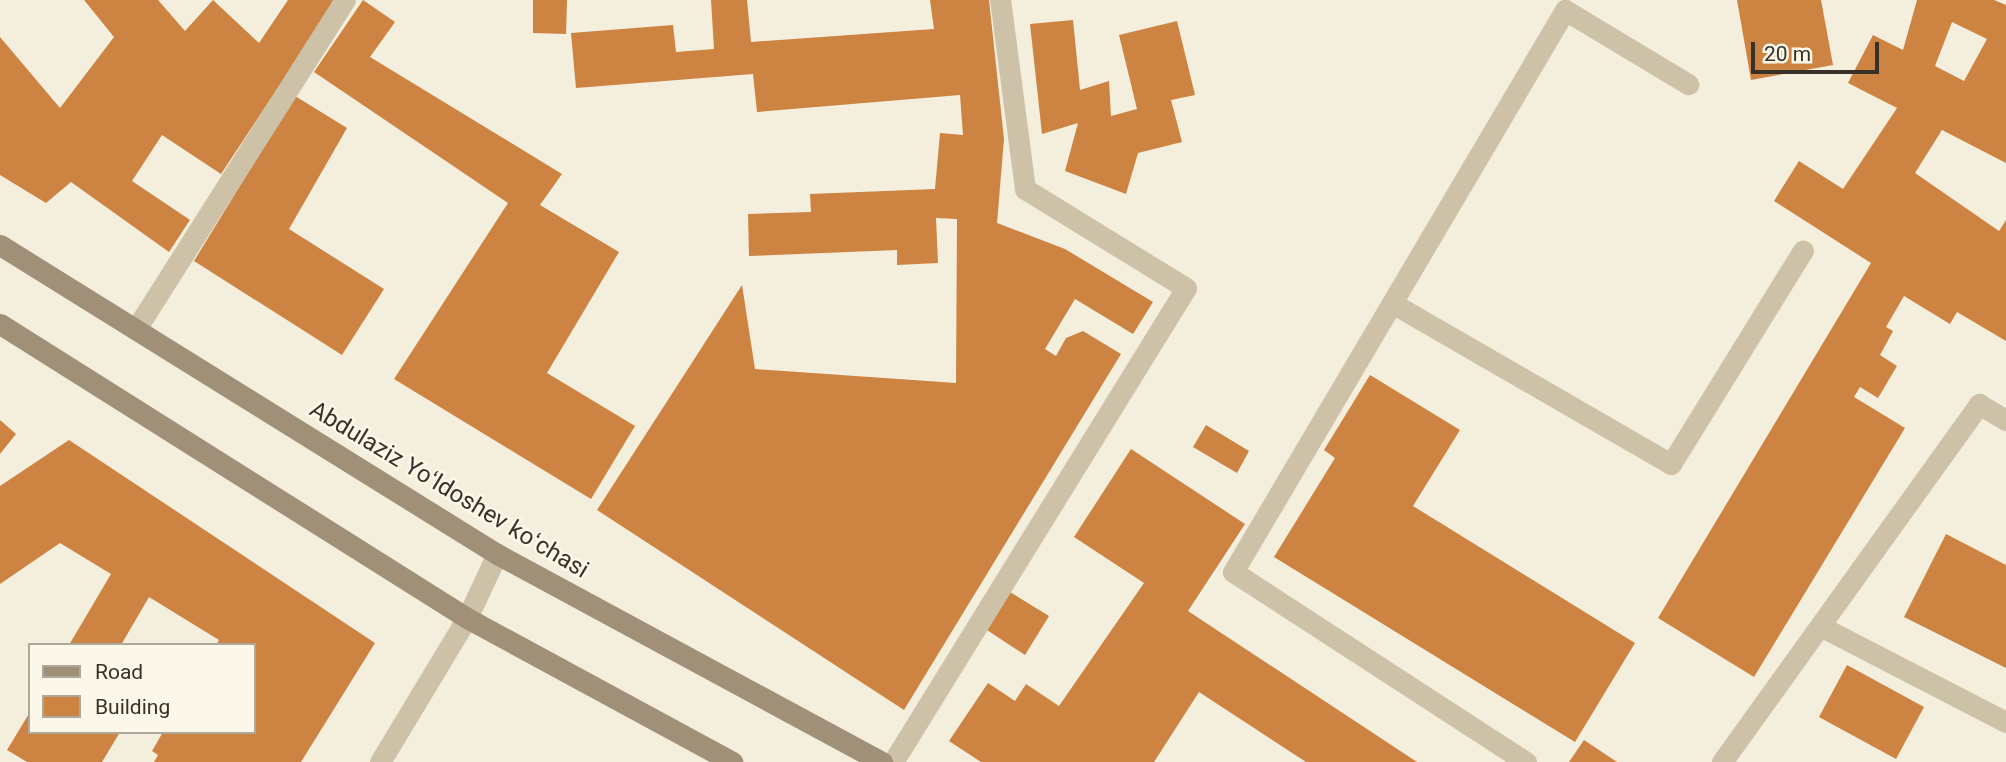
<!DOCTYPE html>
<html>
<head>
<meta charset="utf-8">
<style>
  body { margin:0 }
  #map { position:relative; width:2006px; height:762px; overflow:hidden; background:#f4eedc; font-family:Roboto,sans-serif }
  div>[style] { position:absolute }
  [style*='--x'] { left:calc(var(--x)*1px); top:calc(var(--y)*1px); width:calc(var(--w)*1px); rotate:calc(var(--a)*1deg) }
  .building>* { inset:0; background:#cd8341 }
  .lane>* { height:21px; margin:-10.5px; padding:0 10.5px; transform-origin:10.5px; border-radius:10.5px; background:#cdc1a7 }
  .street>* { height:21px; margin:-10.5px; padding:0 10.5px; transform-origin:10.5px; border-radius:10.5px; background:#cdc1a7 }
  .secondary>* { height:21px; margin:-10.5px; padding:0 10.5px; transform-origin:10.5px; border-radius:10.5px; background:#a19078 }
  span { translate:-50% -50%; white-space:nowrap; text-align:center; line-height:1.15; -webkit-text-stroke:5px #fbf7e9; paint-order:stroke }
  .street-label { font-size:24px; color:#393128 }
  .legend { position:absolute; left:28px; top:643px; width:228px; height:91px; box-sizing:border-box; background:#fbf7e9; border:2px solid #ada89c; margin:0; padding:9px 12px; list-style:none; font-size:21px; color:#393128 }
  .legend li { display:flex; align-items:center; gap:14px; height:35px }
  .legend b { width:35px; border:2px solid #ada89c }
  .scale { position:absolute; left:1751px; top:42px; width:128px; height:32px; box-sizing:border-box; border:4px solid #393128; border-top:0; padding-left:9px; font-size:21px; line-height:24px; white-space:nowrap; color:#393128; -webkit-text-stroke:5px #fbf7e9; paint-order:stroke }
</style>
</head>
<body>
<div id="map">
  <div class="building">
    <div style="clip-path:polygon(84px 0,158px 0,185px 31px,213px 0,259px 43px,288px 0,336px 0,221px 174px,162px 135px,132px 181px,190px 220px,169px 252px,71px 182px,46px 203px,0 175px,0 37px,60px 108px,114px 37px)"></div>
    <div style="clip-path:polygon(363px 0,395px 22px,370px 57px,562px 174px,540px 205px,619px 252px,547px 373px,635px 426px,591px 499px,394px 379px,508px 203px,314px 72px)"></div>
    <div style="clip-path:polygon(533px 0,567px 0,566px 34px,533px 33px)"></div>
    <div style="clip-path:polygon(711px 0,747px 0,751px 42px,934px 29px,930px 0,989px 0,1004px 139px,997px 223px,1065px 249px,1153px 302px,1133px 334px,1075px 299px,1045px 349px,1056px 356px,1066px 338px,1083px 331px,1121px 354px,904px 710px,597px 510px,742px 285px,755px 369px,956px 383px,957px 219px,936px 218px,938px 263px,897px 265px,897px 250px,749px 256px,748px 214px,811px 212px,810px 194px,935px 189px,940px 133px,963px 135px,960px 95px,757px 112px,753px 74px,576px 88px,571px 33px,673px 25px,676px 52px,714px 49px)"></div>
    <div style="clip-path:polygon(1737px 0,1821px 0,1833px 65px,1751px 80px)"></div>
    <div style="clip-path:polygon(evenodd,1917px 0,1994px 0,2006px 5px,2006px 163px,1942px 130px,1915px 173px,1999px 231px,2006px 220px,2006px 341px,1957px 312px,1950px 324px,1904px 296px,1886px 327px,1893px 331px,1880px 355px,1897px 366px,1878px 398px,1860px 387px,1854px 397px,1905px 428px,1754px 677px,1658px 618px,1871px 263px,1774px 201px,1799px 161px,1843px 189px,1897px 108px,1848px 83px,1873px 35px,1903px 50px,1917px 0,1952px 22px,1987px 39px,1964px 81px,1935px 66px,1952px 22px)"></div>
    <div style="clip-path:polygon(1073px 20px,1080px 90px,1109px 81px,1111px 116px,1137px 109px,1119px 35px,1177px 21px,1195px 95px,1171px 100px,1182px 142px,1138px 153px,1126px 194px,1065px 171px,1078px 123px,1042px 134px,1030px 24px)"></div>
    <div style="clip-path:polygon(295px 96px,347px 128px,289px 229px,384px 289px,342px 355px,194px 261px)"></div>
    <div style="clip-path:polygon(1370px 375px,1460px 430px,1413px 506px,1635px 643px,1575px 742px,1274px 557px,1335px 458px,1324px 450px)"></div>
    <div style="clip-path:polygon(0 420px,16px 434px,0 454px)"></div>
    <div style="clip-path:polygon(1206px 425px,1249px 451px,1237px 473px,1193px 447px)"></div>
    <div style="clip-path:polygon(69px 440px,375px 643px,301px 762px,154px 762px,158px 755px,152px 751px,163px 732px,254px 732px,254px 645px,216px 645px,219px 640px,149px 597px,121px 645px,69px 645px,111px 574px,60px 543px,0 584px,0 486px)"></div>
    <div style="clip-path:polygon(1131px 449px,1245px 524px,1188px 611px,1417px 762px,1306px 762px,1199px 692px,1154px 762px,981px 762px,949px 741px,988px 683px,1015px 701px,1026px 684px,1059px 706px,1144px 583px,1074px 537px)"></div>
    <div style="clip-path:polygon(1946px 534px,2006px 565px,2006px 668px,1904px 617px)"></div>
    <div style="clip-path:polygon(1010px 592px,1049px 616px,1025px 655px,987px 630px)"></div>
    <div style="clip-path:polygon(1847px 665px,1924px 707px,1896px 759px,1819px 717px)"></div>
    <div style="clip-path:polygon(30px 712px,30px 732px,120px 732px,102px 762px,27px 762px,7px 750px)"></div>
    <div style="clip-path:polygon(1584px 740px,1617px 762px,1569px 762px)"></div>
  </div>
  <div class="lane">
    <div style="--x:1392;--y:303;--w:322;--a:30"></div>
    <div style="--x:1671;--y:464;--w:251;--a:-58.3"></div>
    <div style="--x:1820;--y:626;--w:209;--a:27.3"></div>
    <div style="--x:1526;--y:762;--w:349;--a:-147"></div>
    <div style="--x:1233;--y:572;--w:653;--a:-59.43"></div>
    <div style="--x:1565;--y:10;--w:144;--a:31"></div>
  </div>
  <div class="street">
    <div style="--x:136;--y:329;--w:390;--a:-57.6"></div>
    <div style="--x:380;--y:762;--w:168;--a:-58.9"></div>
    <div style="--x:467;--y:618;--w:71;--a:-64.9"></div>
    <div style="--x:893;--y:762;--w:557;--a:-58.28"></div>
    <div style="--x:1186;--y:288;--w:189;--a:-148.4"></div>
    <div style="--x:1025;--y:189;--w:191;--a:-97.5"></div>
    <div style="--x:1722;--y:762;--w:441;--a:-54.3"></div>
    <div style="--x:1979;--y:404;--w:31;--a:31"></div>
  </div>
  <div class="secondary">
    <div style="--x:0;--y:245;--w:585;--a:31.87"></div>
    <div style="--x:497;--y:554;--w:438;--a:28.4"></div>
    <div style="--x:0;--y:324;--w:552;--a:32.19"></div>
    <div style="--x:467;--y:618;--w:302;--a:28.5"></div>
  </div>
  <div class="street-label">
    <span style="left:449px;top:490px;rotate:31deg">Abdulaziz Yoʻldoshev koʻchasi</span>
  </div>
  <ul class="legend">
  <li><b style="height:9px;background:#a19078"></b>Road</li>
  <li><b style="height:19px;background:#cd8341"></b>Building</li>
  </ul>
  <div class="scale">20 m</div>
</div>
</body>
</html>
